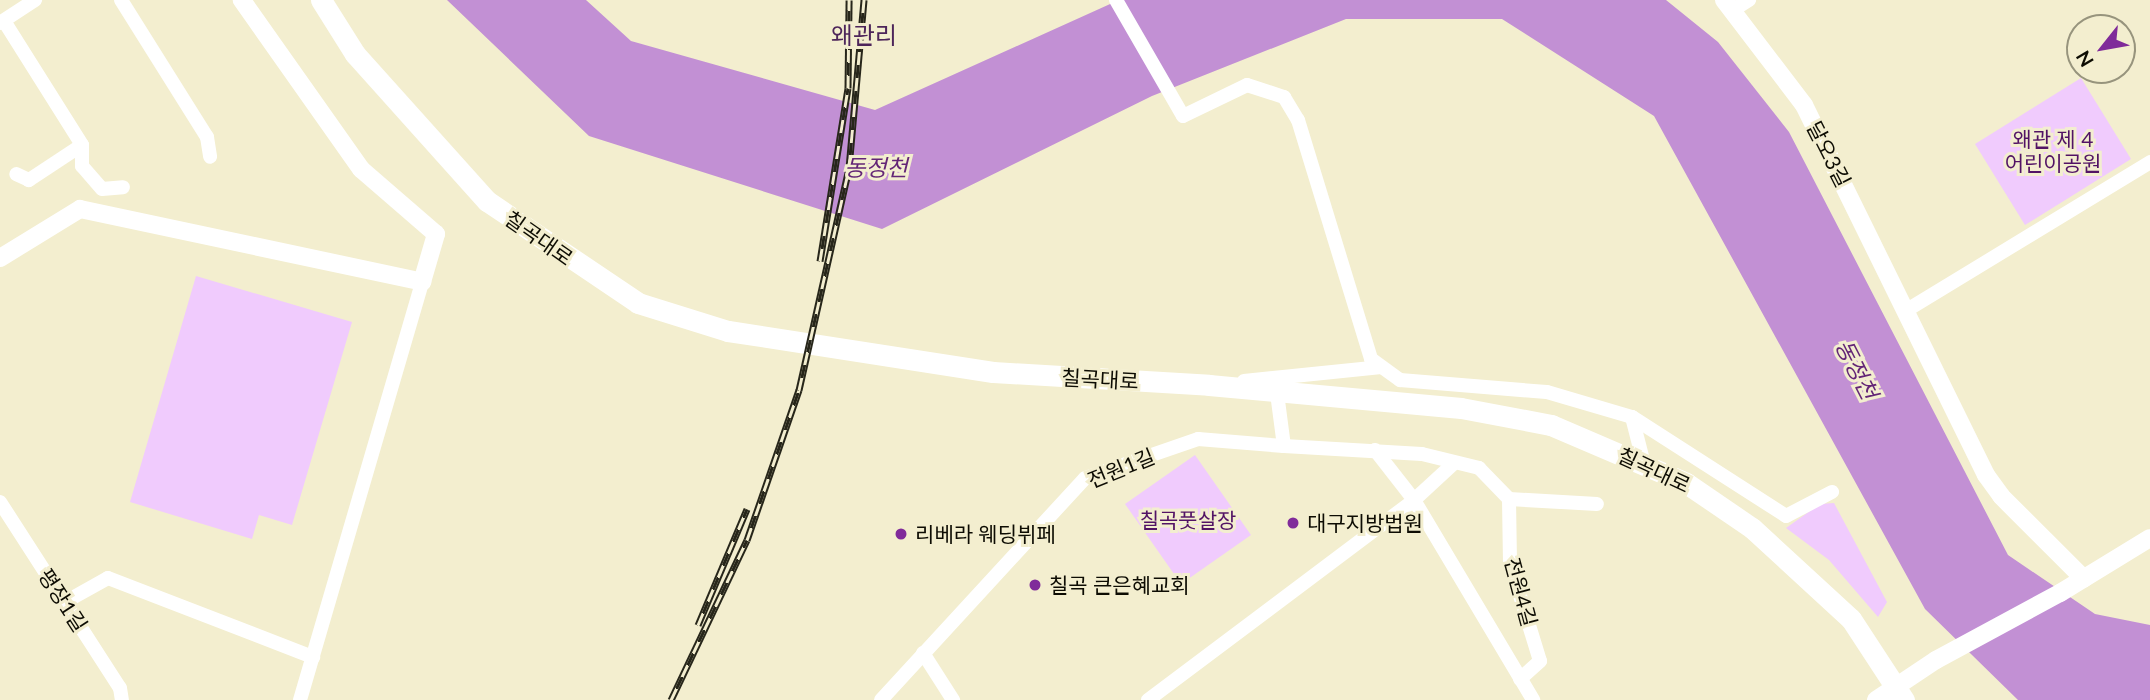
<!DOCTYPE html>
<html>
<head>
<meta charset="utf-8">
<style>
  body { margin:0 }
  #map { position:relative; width:2150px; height:700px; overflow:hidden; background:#f3eecf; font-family:Lato,"Noto Sans KR",sans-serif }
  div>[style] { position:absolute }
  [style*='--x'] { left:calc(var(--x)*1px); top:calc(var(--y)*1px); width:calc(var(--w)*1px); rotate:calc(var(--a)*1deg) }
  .green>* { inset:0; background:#f0cbfd }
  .water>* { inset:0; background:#c290d4 }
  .minor>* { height:14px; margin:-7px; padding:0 7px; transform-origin:7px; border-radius:7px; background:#fff }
  .tertiary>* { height:18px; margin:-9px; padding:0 9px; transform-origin:9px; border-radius:9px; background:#fff }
  .primary>* { height:21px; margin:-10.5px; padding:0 10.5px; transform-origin:10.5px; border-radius:10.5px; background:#fff }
  .rail>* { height:7px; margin-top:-3.5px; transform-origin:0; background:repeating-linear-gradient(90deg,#f3eecf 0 13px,#27261a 0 26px); box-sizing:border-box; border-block:2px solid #27261a }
  .dots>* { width:19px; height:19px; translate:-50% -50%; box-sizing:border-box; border:4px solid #f3eecf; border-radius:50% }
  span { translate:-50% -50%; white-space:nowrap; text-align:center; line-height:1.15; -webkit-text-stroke:6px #f3eecf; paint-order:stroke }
  .park-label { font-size:21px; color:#521365 }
  .street-label { font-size:21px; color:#0d0c03 }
  .poi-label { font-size:21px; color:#0d0c03 }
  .left { translate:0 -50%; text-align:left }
  .water-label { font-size:23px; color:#632576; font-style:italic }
  .quarter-label { font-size:24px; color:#4d255a }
  .north { position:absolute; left:2066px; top:14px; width:70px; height:70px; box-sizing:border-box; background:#f3eecf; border:2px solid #97947d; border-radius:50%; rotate:239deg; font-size:19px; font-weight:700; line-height:28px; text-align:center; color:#0d0c03 }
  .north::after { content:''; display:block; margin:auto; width:24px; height:32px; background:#802b9a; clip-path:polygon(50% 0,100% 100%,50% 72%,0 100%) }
</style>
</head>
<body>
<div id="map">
  <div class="green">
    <div style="clip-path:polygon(2081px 78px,2131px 159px,2025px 225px,1975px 144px)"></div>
    <div style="clip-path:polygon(196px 276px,352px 322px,292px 525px,259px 515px,252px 539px,130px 502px)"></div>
    <div style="clip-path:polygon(1195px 455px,1251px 535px,1181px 584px,1125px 504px)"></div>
    <div style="clip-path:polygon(1834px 503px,1887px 602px,1878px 617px,1829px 560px,1786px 528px,1820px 504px)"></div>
  </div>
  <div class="water">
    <div style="clip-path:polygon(447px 0,586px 0,631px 41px,875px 110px,1119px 0,1666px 0,1718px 42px,1789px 132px,2008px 555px,2095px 614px,2150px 625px,2150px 700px,2018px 700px,1925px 609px,1654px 116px,1502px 19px,1346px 19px,1152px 96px,882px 229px,589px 136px)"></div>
  </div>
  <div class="minor">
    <div style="--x:121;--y:0;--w:162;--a:57.9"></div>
    <div style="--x:207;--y:137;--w:20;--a:81"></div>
    <div style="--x:1116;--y:0;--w:134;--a:60"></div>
    <div style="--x:1183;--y:116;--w:71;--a:-25.8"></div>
    <div style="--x:1247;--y:85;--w:39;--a:18"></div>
    <div style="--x:1284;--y:97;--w:27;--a:59"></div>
    <div style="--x:1298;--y:120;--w:250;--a:73"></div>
    <div style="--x:1371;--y:359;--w:36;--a:36"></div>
    <div style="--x:1400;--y:380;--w:147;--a:4.7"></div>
    <div style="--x:1547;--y:392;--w:89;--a:16.4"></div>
    <div style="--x:1632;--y:417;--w:183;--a:32.7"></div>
    <div style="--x:1786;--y:516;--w:52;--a:-27.6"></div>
    <div style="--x:1733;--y:10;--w:19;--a:-32"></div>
    <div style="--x:4;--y:21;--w:146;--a:57.8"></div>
    <div style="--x:82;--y:145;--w:64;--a:146.6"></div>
    <div style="--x:29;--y:180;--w:14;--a:-155"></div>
    <div style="--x:0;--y:23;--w:42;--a:-33.3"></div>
    <div style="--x:82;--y:145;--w:21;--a:90"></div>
    <div style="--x:82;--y:166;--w:30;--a:49"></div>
    <div style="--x:102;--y:189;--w:21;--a:-5"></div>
    <div style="--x:1907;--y:310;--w:285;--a:-31.3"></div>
    <div style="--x:1244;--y:381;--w:138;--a:-5.8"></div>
    <div style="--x:1277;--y:393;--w:53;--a:82.5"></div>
    <div style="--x:1284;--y:446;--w:138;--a:3.3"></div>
    <div style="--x:1422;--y:454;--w:59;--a:13.8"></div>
    <div style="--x:1479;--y:468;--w:43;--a:45.9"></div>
    <div style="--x:1632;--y:417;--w:49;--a:75.7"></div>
    <div style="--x:1375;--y:450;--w:63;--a:52"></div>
    <div style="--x:1414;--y:500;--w:233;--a:59.2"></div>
    <div style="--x:0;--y:502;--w:221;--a:57.2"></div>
    <div style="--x:120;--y:688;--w:12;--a:81"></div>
    <div style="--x:65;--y:602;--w:49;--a:-29.2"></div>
    <div style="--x:108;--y:578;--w:220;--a:21.1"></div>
    <div style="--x:923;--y:653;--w:56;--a:57.4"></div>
    <div style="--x:1520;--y:679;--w:27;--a:-42"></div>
    <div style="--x:1540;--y:661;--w:102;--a:-107"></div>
    <div style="--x:1510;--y:563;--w:64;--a:-90.9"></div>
    <div style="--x:1509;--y:499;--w:88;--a:3.3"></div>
    <div style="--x:300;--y:700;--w:435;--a:-73.7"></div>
    <div style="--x:881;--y:700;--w:301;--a:-47.4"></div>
    <div style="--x:1085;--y:478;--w:120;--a:-19"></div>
    <div style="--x:1198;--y:439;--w:86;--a:4.7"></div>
    <div style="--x:1148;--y:700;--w:333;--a:-36.9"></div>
    <div style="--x:1414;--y:500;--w:53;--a:-42.7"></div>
  </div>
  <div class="tertiary">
    <div style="--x:1724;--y:0;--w:132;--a:52.7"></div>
    <div style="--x:1804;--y:105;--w:412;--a:63.8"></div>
    <div style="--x:1986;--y:475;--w:26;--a:54"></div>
    <div style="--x:2001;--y:496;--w:117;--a:45"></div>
    <div style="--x:0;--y:258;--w:94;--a:-31.5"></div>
    <div style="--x:80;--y:209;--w:350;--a:12"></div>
    <div style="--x:422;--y:282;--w:50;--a:-73.7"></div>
    <div style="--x:436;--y:234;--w:99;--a:-139.1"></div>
    <div style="--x:361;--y:169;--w:207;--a:-125.2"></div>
    <div style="--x:1876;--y:700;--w:72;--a:-33.7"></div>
    <div style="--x:1936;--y:660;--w:141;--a:-28.4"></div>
    <div style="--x:2060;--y:593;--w:105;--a:-31.4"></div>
  </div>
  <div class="primary">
    <div style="--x:321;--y:0;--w:64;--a:57.8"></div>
    <div style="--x:355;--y:54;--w:198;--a:48.1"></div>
    <div style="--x:487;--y:201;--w:182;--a:34"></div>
    <div style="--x:638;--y:303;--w:94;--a:17.3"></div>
    <div style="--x:728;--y:331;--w:268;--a:8.8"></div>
    <div style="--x:993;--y:372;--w:216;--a:3.4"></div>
    <div style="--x:1209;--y:385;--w:253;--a:5.2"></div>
    <div style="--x:1461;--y:408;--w:92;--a:10.7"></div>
    <div style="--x:1551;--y:425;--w:147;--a:23.2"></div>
    <div style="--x:1686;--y:483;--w:80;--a:34.3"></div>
    <div style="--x:1752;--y:528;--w:134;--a:42.6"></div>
    <div style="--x:1851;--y:619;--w:97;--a:56.8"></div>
  </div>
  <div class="rail">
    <div style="--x:820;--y:261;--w:175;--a:-80.8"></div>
    <div style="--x:848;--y:88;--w:88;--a:-89.3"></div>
    <div style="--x:698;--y:625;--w:126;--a:-67.1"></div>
    <div style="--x:671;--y:700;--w:177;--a:-64.6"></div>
    <div style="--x:747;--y:540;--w:159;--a:-70.9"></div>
    <div style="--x:799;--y:390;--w:228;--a:-77.3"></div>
    <div style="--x:849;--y:168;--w:169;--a:-84.9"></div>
  </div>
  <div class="dots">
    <div style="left:1293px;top:523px;background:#802b9a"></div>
    <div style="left:901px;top:534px;background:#802b9a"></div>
    <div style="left:1035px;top:585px;background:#802b9a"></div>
  </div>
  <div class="park-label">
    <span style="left:2053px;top:151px">왜관 제 4<br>어린이공원</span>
    <span style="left:1188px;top:520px">칠곡풋살장</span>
  </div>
  <div class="street-label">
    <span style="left:1829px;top:154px;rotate:63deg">달오3길</span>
    <span style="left:539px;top:238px;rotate:35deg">칠곡대로</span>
    <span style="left:1100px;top:379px;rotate:3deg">칠곡대로</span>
    <span style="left:1121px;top:468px;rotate:-22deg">전원1길</span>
    <span style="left:1654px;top:470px;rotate:25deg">칠곡대로</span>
    <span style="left:1521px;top:592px;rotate:75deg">전원4길</span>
    <span style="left:63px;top:600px;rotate:57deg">평장1길</span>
  </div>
  <div class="poi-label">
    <span class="left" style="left:1307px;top:523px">대구지방법원</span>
    <span class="left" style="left:915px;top:534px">리베라 웨딩뷔페</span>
    <span class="left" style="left:1049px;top:585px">칠곡 큰은혜교회</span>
  </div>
  <div class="water-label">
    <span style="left:876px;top:167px">동정천</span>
    <span style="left:1857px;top:369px;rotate:63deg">동정천</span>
  </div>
  <div class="quarter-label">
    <span style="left:864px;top:35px">왜관리</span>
  </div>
  <div class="north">N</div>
</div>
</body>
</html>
